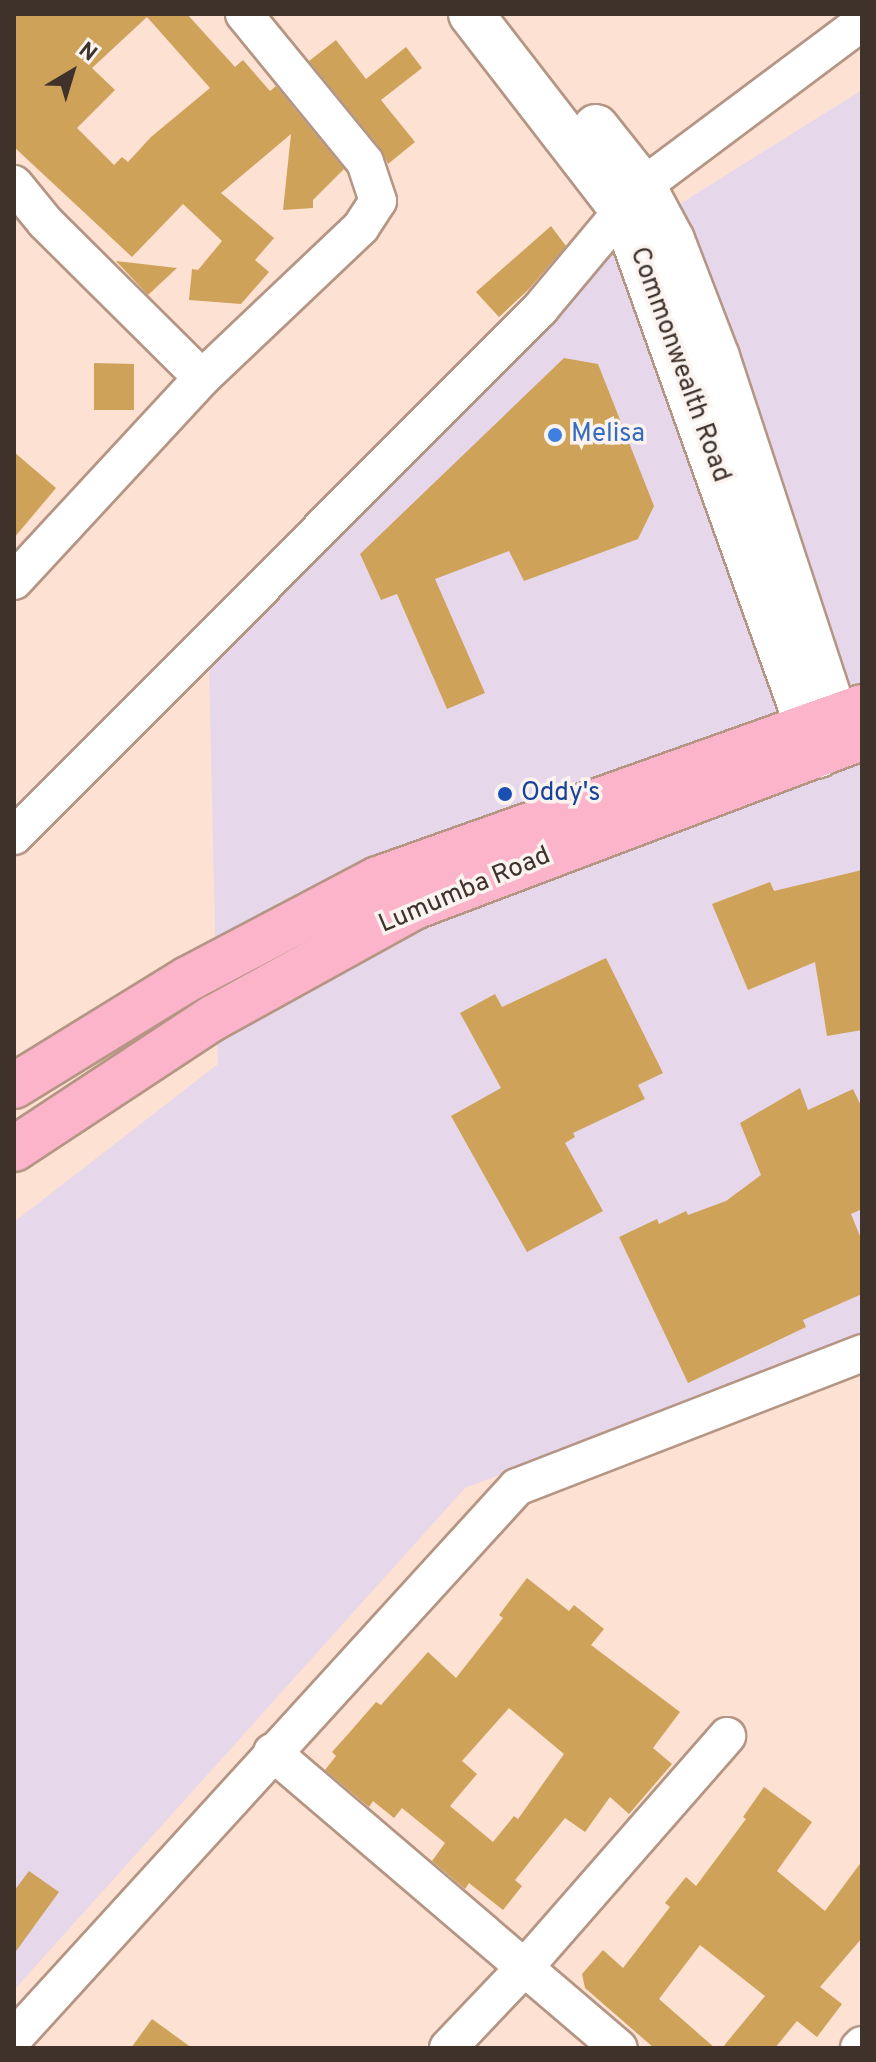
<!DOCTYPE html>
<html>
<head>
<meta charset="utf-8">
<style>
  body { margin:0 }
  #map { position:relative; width:876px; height:2062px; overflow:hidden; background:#fde1d2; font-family:Overpass,sans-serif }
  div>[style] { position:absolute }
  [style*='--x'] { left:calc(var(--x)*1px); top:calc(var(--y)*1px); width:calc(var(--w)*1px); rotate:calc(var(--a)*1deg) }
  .commercial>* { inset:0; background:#e6d8ea }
  .building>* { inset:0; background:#cfa25a }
  .roads { filter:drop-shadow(2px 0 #b59584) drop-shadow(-2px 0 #b59584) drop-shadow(0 2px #b59584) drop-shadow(0 -2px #b59584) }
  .minor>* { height:36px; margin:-18px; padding:0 18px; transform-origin:18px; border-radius:18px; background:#fff }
  .secondary>* { height:44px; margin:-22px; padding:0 22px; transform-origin:22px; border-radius:22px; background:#fff }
  .primary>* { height:44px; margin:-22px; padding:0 22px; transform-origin:22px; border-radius:22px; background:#fcb4cb }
  .dots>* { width:22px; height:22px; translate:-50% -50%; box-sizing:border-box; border:4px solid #faf3ef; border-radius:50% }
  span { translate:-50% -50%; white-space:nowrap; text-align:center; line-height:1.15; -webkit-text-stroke:7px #faf3ef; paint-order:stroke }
  .street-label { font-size:26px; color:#3f322b }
  .shop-label { font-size:26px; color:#366cbe }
  .left { translate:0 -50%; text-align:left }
  .transit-label { font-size:26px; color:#164399 }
  .frame { position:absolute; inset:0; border:16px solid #3f322b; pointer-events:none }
  .north { position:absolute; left:32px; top:32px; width:80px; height:80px; -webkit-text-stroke:6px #faf3ef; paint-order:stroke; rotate:38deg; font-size:22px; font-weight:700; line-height:32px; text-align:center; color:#3f322b }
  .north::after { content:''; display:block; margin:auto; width:28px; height:36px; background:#3f322b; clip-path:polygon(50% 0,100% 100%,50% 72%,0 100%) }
</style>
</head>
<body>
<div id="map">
  <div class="commercial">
    <div style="clip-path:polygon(862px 90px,862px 1336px,465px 1488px,14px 1990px,14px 1222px,218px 1064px,209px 662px,600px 254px)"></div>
  </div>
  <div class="building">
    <div style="clip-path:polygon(evenodd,14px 14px,187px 14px,235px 67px,243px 60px,270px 91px,276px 86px,344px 169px,313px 200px,313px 208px,283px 210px,291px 134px,221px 193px,274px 238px,255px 260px,269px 272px,241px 304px,189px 300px,192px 269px,198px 270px,222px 241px,183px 204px,132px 257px,14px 147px,14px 14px,147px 17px,210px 88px,151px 137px,128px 162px,122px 157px,114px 165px,77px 128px,115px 90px,92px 68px,147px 17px)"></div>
    <div style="clip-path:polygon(336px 40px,366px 79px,406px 47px,422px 68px,381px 100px,415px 142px,388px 164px,381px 149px,309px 61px)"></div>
    <div style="clip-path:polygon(551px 226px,566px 246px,529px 289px,499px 317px,476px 292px)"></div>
    <div style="clip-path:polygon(116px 261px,177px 268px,148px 295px)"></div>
    <div style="clip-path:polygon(564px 358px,598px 364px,654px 506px,638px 539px,524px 581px,509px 551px,435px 579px,485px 693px,447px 709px,397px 594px,381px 600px,360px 554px)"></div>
    <div style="clip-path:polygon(94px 363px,134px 364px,134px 410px,94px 410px)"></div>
    <div style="clip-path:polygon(14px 452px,56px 488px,14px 538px)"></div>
    <div style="clip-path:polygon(862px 870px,862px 1030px,827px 1036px,815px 962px,748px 990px,712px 904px,770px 882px,774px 891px)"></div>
    <div style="clip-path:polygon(606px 958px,663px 1073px,638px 1085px,645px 1099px,573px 1133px,575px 1137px,565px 1143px,603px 1211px,527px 1252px,451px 1116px,501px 1088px,460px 1013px,495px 994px,502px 1007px)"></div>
    <div style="clip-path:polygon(800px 1088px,808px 1110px,853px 1089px,862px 1108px,862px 1209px,851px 1214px,862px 1241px,862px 1294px,803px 1320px,806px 1327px,688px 1383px,619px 1237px,657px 1219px,659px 1224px,686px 1211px,688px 1215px,726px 1201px,761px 1175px,740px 1123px)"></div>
    <div style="clip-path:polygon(evenodd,527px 1578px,569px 1611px,574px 1605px,604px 1629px,591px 1645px,680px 1712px,653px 1748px,672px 1764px,629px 1814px,610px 1797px,585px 1832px,565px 1818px,515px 1880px,522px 1886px,503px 1910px,469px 1883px,465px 1889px,432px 1861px,445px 1843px,402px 1808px,394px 1818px,373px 1801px,369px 1807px,325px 1770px,336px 1756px,332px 1752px,349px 1733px,376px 1702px,381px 1705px,428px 1652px,456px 1678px,503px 1618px,499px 1615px,527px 1578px,509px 1708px,564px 1754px,518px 1819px,514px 1816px,493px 1842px,450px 1806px,477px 1774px,462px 1761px,509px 1708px)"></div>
    <div style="clip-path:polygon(764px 1787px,812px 1822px,777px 1871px,825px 1911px,862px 1861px,862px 1938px,820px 1987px,842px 2004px,817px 2037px,797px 2021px,775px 2048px,722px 2048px,765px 1996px,700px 1945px,659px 1999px,715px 2048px,654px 2048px,585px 1988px,582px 1974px,603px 1950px,623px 1968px,670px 1907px,665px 1903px,686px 1877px,696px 1886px,746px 1819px,743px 1817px)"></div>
    <div style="clip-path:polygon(29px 1871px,59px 1892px,14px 1954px,14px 1891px)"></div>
    <div style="clip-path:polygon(152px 2019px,192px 2048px,131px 2048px)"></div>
  </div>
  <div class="roads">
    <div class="minor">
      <div style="--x:14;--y:184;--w:49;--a:50.8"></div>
      <div style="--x:45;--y:222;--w:221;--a:44.8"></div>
      <div style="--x:14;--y:581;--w:277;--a:-47.2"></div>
      <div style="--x:202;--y:378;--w:219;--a:-43.5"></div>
      <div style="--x:361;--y:227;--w:31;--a:-57"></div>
      <div style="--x:378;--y:201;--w:41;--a:-108.4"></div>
      <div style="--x:365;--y:162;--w:191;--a:-129.3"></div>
      <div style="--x:14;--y:836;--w:745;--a:-45.05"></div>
      <div style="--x:540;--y:309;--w:160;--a:-50.1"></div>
      <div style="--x:643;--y:186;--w:274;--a:-36.8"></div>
      <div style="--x:272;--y:1752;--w:456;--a:40.5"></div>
      <div style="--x:14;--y:2038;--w:746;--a:-47.61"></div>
      <div style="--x:517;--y:1487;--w:370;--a:-21.2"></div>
      <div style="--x:448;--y:2048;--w:112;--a:-46.5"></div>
      <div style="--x:525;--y:1967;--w:307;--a:-48.8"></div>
      <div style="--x:859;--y:2048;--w:4;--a:-45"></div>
    </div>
    <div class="secondary">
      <div style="--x:471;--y:14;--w:250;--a:52.3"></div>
      <div style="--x:624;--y:212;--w:577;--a:70.34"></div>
      <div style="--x:596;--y:127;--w:75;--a:51.5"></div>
      <div style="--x:643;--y:186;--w:61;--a:61.8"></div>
      <div style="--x:672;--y:240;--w:125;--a:69"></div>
      <div style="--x:717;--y:357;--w:361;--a:71.8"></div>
    </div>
    <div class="primary">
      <div style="--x:14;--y:1086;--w:204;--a:-31.6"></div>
      <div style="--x:188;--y:979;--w:215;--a:-27.8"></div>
      <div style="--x:378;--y:879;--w:514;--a:-19.56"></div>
      <div style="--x:14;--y:1149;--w:238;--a:-33.4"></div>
      <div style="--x:213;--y:1018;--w:230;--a:-28.9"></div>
      <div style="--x:414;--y:907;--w:479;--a:-20.7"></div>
    </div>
  </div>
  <div class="dots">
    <div style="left:555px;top:435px;background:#3f7fe0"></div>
    <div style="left:505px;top:794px;background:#1a4fb4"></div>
  </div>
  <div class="street-label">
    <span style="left:679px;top:365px;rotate:70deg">Commonwealth Road</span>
    <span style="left:465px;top:891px;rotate:-23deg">Lumumba Road</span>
  </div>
  <div class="shop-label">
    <span class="left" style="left:571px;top:435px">Melisa</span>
  </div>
  <div class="transit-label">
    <span class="left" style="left:521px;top:794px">Oddy's</span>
  </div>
  <div class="frame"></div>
  <div class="north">N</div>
</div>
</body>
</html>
